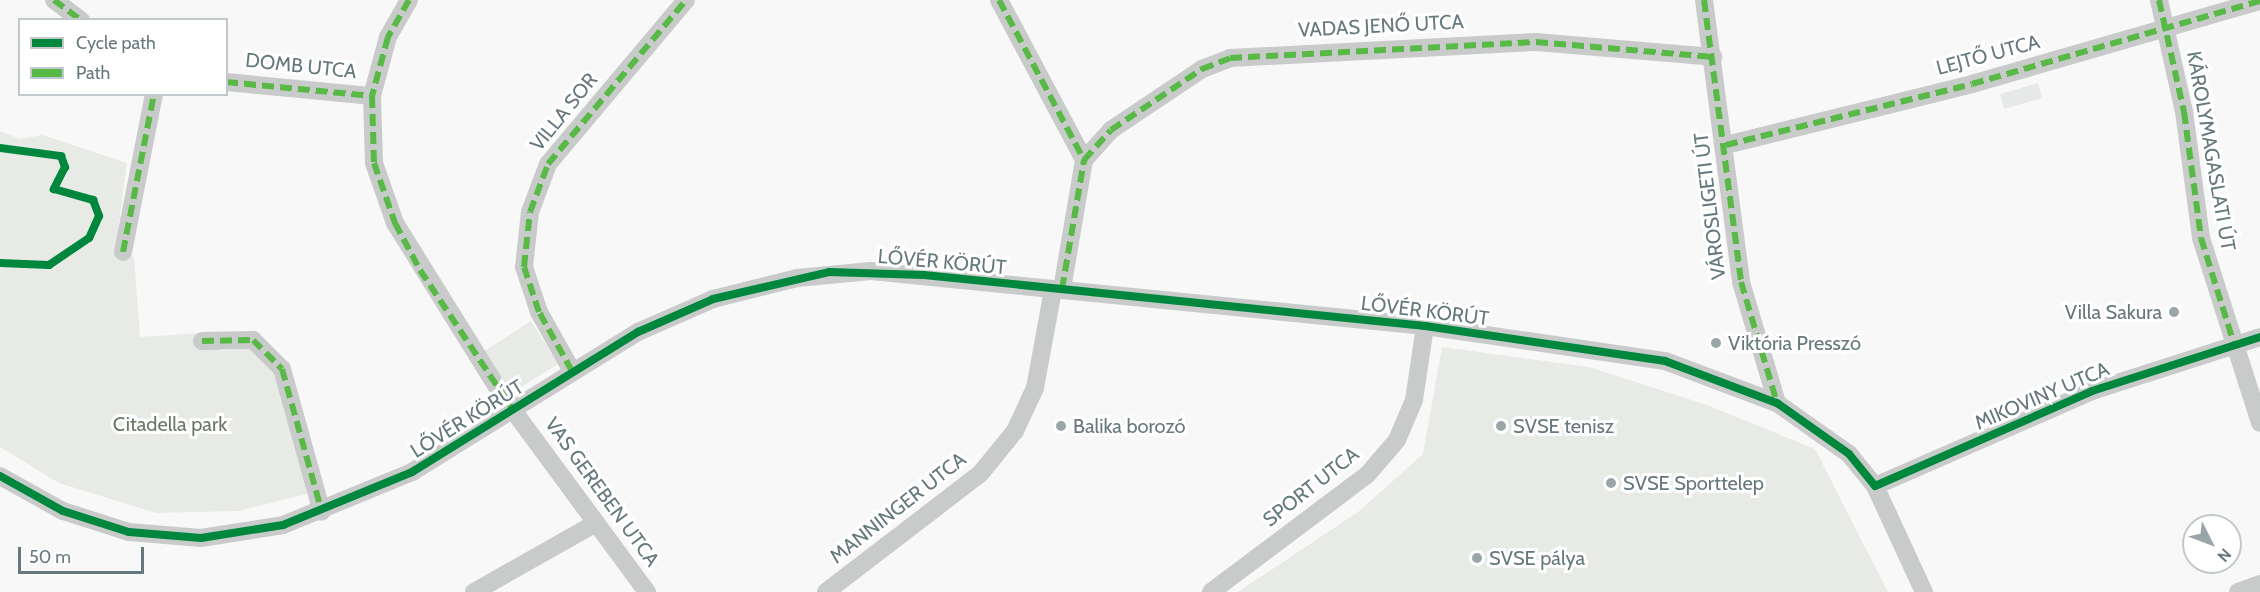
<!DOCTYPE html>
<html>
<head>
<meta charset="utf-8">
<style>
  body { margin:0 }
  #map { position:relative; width:2260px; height:592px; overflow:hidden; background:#f8f8f8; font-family:Cabin,sans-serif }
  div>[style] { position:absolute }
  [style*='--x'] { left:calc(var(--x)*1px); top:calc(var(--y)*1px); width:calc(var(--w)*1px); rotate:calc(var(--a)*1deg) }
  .built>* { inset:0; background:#e7e9e8 }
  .green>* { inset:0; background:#e8eae6 }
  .minor>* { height:18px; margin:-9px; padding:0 9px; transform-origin:9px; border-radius:9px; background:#c9cbcb }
  .quiet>* { height:6px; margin-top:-3px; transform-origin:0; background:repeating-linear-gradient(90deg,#58b947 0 12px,transparent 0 18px) }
  .cycleway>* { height:8px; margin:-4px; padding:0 4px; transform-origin:4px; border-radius:4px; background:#00873e }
  .dots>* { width:16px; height:16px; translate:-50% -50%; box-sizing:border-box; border:3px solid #fff; border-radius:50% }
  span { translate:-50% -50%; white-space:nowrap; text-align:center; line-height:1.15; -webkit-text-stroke:6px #fff; paint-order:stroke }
  .street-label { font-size:20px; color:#66797f }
  .poi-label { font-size:20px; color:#66797f }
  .right { translate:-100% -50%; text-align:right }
  .left { translate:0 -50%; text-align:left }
  .park-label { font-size:20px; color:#6c7865 }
  .legend { position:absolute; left:18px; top:18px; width:210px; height:78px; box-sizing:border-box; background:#fff; border:2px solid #c2c9cc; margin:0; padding:8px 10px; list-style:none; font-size:18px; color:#66797f }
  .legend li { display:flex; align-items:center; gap:12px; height:30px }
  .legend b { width:30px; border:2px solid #c2c9cc }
  .north { position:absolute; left:2182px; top:514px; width:60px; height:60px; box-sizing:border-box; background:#fff; border:2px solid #c2c9cc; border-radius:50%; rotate:132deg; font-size:16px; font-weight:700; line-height:24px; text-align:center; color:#66797f }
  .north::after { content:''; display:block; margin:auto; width:21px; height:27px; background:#99a5a9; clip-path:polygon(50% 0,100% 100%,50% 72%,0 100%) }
  .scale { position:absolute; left:18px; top:547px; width:126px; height:27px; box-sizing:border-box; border:3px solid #66797f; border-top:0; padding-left:8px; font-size:18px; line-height:21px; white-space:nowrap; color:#66797f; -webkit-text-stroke:4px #fff; paint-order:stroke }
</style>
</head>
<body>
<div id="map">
  <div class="built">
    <div style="clip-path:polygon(2038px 83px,2042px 98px,2004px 109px,2000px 94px)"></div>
  </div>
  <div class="green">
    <div style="clip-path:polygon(0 131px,20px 139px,43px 135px,127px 163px,115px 253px,134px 257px,140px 337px,217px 332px,220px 351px,253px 349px,282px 372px,311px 493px,238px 511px,156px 513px,59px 483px,0 447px)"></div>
    <div style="clip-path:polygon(531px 321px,558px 364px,512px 393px,484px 351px)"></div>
    <div style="clip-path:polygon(1442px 347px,1589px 367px,1707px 405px,1815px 449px,1888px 592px,1238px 592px,1358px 512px,1423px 454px)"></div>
  </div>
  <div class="minor">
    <div style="--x:54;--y:0;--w:34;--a:37"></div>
    <div style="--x:409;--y:0;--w:43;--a:119.6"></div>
    <div style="--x:388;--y:37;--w:61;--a:105.2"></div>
    <div style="--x:372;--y:96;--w:67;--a:88.3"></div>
    <div style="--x:374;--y:163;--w:64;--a:70.7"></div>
    <div style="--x:395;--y:223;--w:206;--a:58.1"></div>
    <div style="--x:504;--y:398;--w:241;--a:53.6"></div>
    <div style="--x:999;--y:0;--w:181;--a:62"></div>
    <div style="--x:1704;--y:0;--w:284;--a:82.5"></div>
    <div style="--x:1741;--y:282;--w:126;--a:73.4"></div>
    <div style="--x:2159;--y:0;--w:115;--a:77.4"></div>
    <div style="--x:2184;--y:112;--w:127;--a:82.3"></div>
    <div style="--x:2201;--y:238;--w:194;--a:72.3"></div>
    <div style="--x:226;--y:82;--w:147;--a:5.5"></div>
    <div style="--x:1726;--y:145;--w:253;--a:-13.9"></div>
    <div style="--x:1972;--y:84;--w:300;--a:-16.1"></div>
    <div style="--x:123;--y:252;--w:161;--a:-78.9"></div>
    <div style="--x:1062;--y:289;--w:131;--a:-80.3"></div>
    <div style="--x:1084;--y:160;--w:40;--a:-48"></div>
    <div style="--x:1111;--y:130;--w:110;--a:-33.8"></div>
    <div style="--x:1202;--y:69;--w:30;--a:-21"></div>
    <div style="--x:1230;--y:58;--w:306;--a:-3"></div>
    <div style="--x:1536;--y:42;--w:178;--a:4.8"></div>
    <div style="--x:202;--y:341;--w:51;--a:-1.1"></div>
    <div style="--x:253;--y:340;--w:41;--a:45"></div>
    <div style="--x:282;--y:369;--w:148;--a:74.4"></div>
    <div style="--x:572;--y:371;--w:68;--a:-119.2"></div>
    <div style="--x:539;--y:312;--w:47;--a:-108.4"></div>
    <div style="--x:524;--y:267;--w:55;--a:-83.8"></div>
    <div style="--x:530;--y:212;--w:51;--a:-69.4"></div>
    <div style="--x:548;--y:164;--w:214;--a:-49.9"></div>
    <div style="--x:0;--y:476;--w:72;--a:29.1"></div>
    <div style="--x:63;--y:511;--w:69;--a:17.7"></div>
    <div style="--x:129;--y:532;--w:72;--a:4.8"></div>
    <div style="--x:201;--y:538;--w:83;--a:-9"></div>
    <div style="--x:283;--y:525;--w:139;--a:-22.3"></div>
    <div style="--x:412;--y:472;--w:266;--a:-31.8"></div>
    <div style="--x:638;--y:332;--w:82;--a:-23.7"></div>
    <div style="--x:713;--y:299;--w:87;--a:-14"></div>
    <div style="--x:797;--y:278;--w:74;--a:-5.4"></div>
    <div style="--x:871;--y:271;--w:557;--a:5.67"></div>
    <div style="--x:1425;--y:326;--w:243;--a:8.3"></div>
    <div style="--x:1665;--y:361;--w:120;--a:20.6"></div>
    <div style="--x:1777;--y:403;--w:88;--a:35.3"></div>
    <div style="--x:1849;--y:454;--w:41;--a:50.9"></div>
    <div style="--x:1875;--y:486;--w:117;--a:65.2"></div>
    <div style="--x:1875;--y:486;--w:237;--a:-23.6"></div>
    <div style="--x:2092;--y:391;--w:176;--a:-17.8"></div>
    <div style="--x:474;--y:592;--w:140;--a:-29.5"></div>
    <div style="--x:826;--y:592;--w:194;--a:-37.5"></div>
    <div style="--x:980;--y:474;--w:55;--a:-50.9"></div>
    <div style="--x:1015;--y:431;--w:47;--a:-65.1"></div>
    <div style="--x:1035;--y:388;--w:100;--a:-79.6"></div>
    <div style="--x:1211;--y:592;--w:195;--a:-36.9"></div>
    <div style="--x:1367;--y:475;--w:46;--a:-49.4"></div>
    <div style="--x:1397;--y:440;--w:43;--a:-67"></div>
    <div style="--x:1414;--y:400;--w:75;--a:-81.5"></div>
    <div style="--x:2238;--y:592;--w:23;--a:-20"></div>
  </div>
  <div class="quiet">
    <div style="--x:54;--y:0;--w:34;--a:37"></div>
    <div style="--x:409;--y:0;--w:43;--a:119.6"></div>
    <div style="--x:388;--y:37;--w:61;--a:105.2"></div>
    <div style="--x:372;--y:96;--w:67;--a:88.3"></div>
    <div style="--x:374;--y:163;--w:64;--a:70.7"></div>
    <div style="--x:395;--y:223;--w:53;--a:62"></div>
    <div style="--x:420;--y:270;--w:168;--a:56.4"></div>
    <div style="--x:999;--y:0;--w:181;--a:62"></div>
    <div style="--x:1704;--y:0;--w:284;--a:82.5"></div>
    <div style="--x:1741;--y:282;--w:126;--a:73.4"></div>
    <div style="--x:2159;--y:0;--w:115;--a:77.4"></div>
    <div style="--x:2184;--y:112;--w:127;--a:82.3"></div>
    <div style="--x:2201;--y:238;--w:111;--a:72.7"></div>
    <div style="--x:226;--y:82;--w:147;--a:5.5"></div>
    <div style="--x:1726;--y:145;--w:253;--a:-13.9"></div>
    <div style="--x:1972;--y:84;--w:300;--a:-16.1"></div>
    <div style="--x:123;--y:252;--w:161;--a:-78.9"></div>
    <div style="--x:1062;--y:289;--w:131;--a:-80.3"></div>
    <div style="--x:1084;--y:160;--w:40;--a:-48"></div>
    <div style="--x:1111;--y:130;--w:110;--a:-33.8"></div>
    <div style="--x:1202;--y:69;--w:30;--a:-21"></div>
    <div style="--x:1230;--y:58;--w:306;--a:-3"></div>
    <div style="--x:1536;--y:42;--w:178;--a:4.8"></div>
    <div style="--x:202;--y:341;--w:51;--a:-1.1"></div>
    <div style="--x:253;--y:340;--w:41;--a:45"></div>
    <div style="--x:282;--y:369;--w:148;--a:74.4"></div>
    <div style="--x:572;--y:371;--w:68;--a:-119.2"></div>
    <div style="--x:539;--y:312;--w:47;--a:-108.4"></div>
    <div style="--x:524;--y:267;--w:55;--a:-83.8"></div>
    <div style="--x:530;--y:212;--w:51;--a:-69.4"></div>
    <div style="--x:548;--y:164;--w:214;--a:-49.9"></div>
  </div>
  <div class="cycleway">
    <div style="--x:0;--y:148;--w:62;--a:7.5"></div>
    <div style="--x:61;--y:156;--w:12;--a:70"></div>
    <div style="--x:65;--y:167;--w:25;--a:117"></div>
    <div style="--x:54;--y:189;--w:41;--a:15.8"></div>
    <div style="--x:93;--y:200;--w:17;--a:69"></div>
    <div style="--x:99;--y:216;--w:24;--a:114"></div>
    <div style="--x:89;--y:238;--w:48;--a:146"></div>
    <div style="--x:49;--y:265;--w:49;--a:-177.7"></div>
    <div style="--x:0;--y:476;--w:72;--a:29.1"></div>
    <div style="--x:63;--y:511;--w:69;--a:17.7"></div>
    <div style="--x:129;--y:532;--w:72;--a:4.8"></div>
    <div style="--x:201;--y:538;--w:83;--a:-9"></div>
    <div style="--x:283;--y:525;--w:139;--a:-22.3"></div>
    <div style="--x:412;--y:472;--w:266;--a:-31.8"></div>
    <div style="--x:638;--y:332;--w:82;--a:-23.7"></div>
    <div style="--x:713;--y:299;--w:119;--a:-13.1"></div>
    <div style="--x:829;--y:272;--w:95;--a:1.8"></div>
    <div style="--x:924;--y:275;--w:504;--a:5.81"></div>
    <div style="--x:1425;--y:326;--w:243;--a:8.3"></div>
    <div style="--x:1665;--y:361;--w:120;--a:20.6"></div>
    <div style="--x:1777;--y:403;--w:88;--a:35.3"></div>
    <div style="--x:1849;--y:454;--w:41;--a:50.9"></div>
    <div style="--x:1875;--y:486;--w:237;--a:-23.6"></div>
    <div style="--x:2092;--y:391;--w:176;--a:-17.8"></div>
  </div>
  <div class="dots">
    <div style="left:2174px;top:312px;background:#99a5a9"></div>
    <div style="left:1716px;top:343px;background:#99a5a9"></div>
    <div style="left:1061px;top:426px;background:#99a5a9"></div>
    <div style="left:1501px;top:426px;background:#99a5a9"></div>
    <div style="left:1611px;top:483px;background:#99a5a9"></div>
    <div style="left:1477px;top:558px;background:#99a5a9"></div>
  </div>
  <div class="street-label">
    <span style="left:1381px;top:26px;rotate:-3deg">VADAS JENŐ UTCA</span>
    <span style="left:1988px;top:55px;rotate:-15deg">LEJTŐ UTCA</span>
    <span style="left:301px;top:66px;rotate:6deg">DOMB UTCA</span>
    <span style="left:564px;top:112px;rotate:-51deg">VILLA SOR</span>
    <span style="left:2211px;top:151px;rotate:80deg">KÁROLYMAGASLATI ÚT</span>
    <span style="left:1710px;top:206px;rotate:-97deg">VÁROSLIGETI ÚT</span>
    <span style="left:942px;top:262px;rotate:5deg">LŐVÉR KÖRÚT</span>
    <span style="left:1425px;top:311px;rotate:7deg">LŐVÉR KÖRÚT</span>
    <span style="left:2042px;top:396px;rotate:-23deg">MIKOVINY UTCA</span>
    <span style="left:467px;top:419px;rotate:-32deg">LŐVÉR KÖRÚT</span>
    <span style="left:1311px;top:487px;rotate:-38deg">SPORT UTCA</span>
    <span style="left:602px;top:492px;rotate:54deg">VAS GEREBEN UTCA</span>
    <span style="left:898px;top:508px;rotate:-38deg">MANNINGER UTCA</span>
  </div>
  <div class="poi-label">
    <span class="right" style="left:2162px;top:312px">Villa Sakura</span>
    <span class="left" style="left:1728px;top:343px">Viktória Presszó</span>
    <span class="left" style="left:1073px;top:426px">Balika borozó</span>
    <span class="left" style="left:1513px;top:426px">SVSE tenisz</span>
    <span class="left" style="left:1623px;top:483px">SVSE Sporttelep</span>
    <span class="left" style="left:1489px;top:558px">SVSE pálya</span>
  </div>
  <div class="park-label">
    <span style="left:170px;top:424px">Citadella park</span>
  </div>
  <ul class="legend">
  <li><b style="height:8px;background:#00873e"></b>Cycle path</li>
  <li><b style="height:8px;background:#58b947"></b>Path</li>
  </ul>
  <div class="north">N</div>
  <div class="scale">50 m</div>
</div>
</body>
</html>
